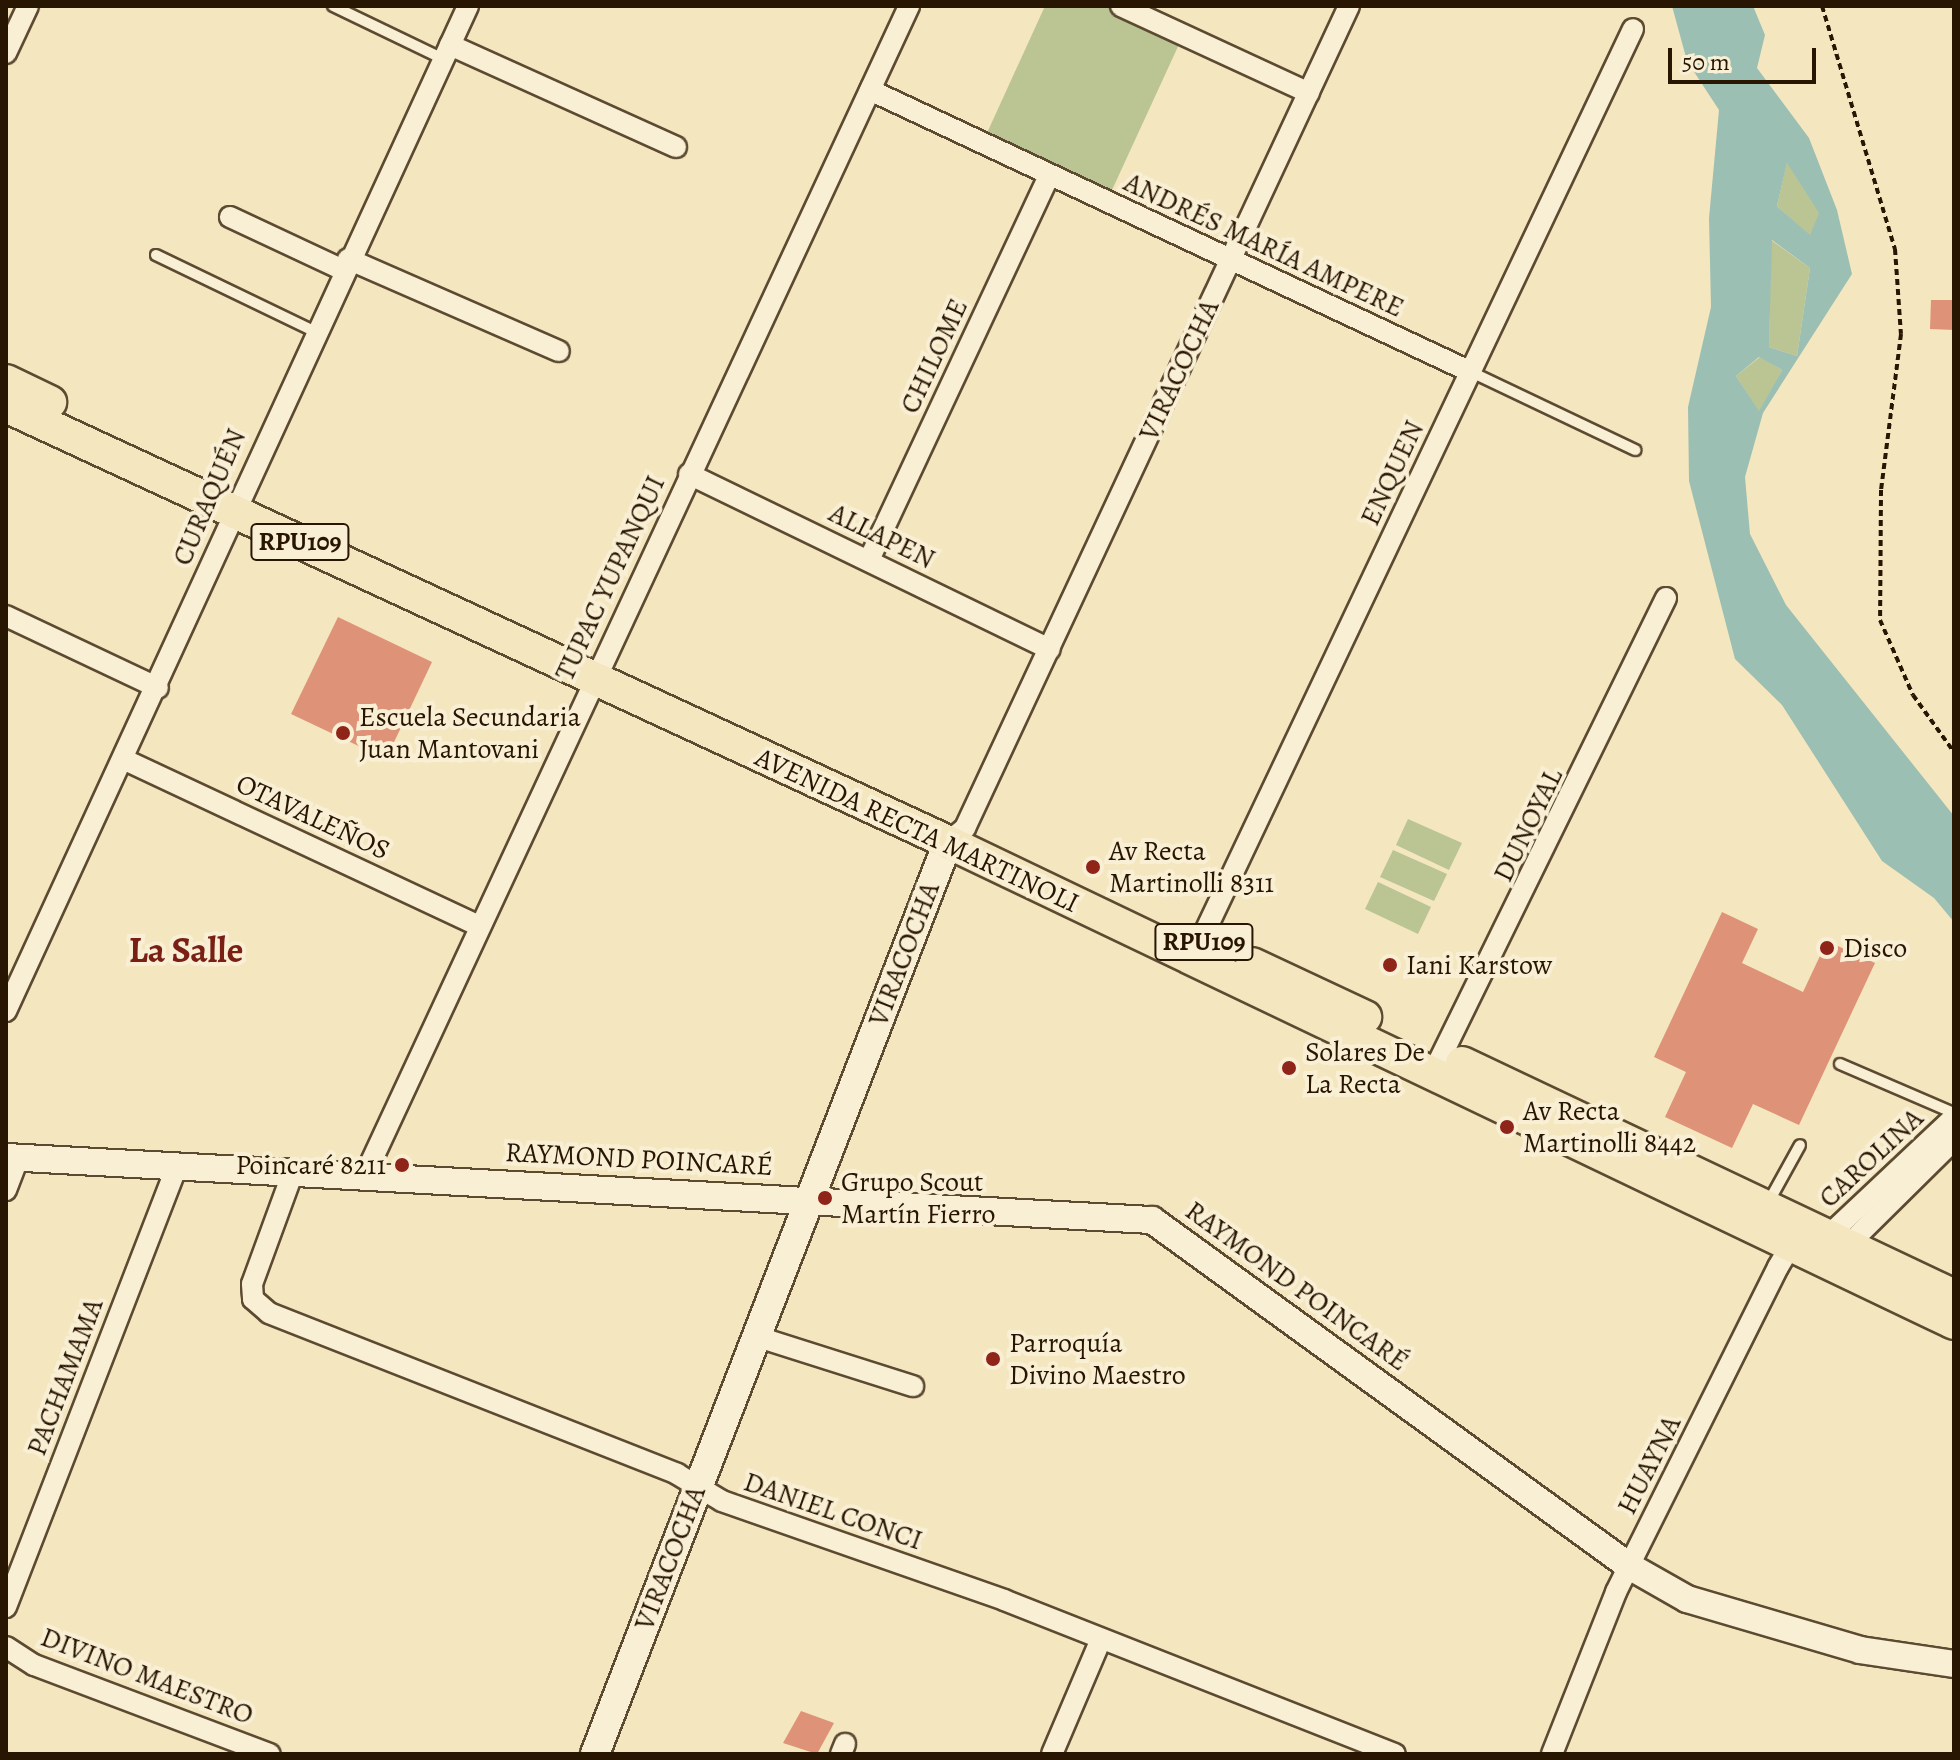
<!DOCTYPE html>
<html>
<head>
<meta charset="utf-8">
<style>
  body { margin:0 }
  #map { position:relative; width:1960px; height:1760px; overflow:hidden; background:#f4e6be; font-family:Alegreya,serif }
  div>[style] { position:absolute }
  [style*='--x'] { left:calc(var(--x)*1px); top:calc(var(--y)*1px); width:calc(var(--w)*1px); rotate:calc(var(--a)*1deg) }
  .green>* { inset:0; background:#bac593 }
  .water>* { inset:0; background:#9cbfb3 }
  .building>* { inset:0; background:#de9378 }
  .path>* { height:4px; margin-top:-2px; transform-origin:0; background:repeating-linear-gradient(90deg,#291602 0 6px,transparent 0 10px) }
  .roads { filter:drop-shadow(2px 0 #5c4a31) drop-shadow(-2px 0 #5c4a31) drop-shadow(0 2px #5c4a31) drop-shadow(0 -2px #5c4a31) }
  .service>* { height:10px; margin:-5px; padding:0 5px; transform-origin:5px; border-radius:5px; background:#f8efd5 }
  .minor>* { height:20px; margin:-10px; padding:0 10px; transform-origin:10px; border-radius:10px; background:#f8efd5 }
  .tertiary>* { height:26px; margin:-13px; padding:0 13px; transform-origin:13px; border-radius:13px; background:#f8efd5 }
  .secondary>* { height:28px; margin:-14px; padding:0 14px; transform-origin:14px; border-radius:14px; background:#f8efd5 }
  .primary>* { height:32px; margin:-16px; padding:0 16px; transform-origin:16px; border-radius:16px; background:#f4e6be }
  .dots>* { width:22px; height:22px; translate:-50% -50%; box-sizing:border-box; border:4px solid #f8efd5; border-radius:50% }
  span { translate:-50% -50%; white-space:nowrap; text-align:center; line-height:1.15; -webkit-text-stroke:8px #f8efd5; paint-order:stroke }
  .shield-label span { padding:2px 6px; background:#f8efd5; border:2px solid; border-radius:6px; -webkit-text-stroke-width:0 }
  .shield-label { font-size:26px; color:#291602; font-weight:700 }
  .street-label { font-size:28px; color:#291602 }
  .poi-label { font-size:28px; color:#291602 }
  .left { translate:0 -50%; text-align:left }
  .right { translate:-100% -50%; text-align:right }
  .district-label { font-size:36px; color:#7a1f14; font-weight:700 }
  .frame { position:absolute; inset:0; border:8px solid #291602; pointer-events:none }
  .scale { position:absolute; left:1668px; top:48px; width:148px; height:36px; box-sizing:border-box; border:4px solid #291602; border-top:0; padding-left:10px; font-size:24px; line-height:28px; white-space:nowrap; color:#291602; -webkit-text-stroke:6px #f8efd5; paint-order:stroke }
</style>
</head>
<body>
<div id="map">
  <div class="green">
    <div style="clip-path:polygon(1045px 6px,1107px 6px,1181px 40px,1112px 190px,987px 133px)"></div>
    <div style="clip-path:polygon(1787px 162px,1820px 213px,1810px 236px,1777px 206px)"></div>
    <div style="clip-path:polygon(1771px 240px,1810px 268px,1797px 356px,1769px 347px)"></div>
    <div style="clip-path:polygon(1760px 357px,1782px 370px,1759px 412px,1736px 376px)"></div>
    <div style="clip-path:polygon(1408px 819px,1462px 843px,1449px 870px,1396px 845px)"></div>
    <div style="clip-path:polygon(1393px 850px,1447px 874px,1434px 901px,1380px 877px)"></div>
    <div style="clip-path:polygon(1378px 882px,1431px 907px,1418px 934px,1365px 909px)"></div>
  </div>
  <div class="water">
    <div style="clip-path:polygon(evenodd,1672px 6px,1753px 6px,1765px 35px,1757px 68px,1809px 138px,1837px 210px,1852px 274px,1763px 413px,1745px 477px,1750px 534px,1786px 605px,1954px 816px,1954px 922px,1934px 898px,1882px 861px,1782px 705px,1735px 659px,1689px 481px,1688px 407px,1711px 307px,1709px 218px,1719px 110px,1687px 61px,1672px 6px,1787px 163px,1819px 213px,1810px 235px,1777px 206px,1787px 163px,1672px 6px,1772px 240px,1810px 268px,1797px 356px,1769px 347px,1772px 240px,1672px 6px,1759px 357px,1782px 370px,1759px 411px,1736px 376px,1759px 357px)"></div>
  </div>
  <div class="building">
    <div style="clip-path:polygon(1931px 300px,1954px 300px,1954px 330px,1930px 329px)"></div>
    <div style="clip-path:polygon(338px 617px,432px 662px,386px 759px,291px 714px)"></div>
    <div style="clip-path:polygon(1722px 912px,1758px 929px,1742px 963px,1803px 992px,1827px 941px,1875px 963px,1799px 1125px,1753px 1104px,1732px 1148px,1665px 1117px,1686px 1072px,1654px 1057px)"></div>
    <div style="clip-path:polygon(801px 1711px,834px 1723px,817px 1754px,783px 1743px)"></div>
  </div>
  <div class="path">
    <div style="--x:1822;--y:6;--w:254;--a:73.3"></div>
    <div style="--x:1895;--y:249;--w:85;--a:86"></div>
    <div style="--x:1901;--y:334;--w:157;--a:97.3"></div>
    <div style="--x:1881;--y:490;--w:130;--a:90.4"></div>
    <div style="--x:1880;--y:620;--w:82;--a:66.3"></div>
    <div style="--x:1913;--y:695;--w:70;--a:54.3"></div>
  </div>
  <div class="roads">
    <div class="service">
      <div style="--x:333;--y:6;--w:122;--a:25.7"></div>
      <div style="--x:156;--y:255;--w:175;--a:25.7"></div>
      <div style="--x:1471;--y:372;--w:182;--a:25.4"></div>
      <div style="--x:1840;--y:1064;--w:124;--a:23.3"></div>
      <div style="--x:1768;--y:1203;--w:66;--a:-61.1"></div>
    </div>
    <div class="minor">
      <div style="--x:1121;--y:6;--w:207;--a:24.8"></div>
      <div style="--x:450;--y:45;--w:248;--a:24.3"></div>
      <div style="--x:6;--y:53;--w:52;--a:-64.9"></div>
      <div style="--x:870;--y:90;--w:664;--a:25.14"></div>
      <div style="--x:230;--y:217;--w:125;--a:25.1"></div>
      <div style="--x:348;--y:259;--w:230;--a:23.6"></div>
      <div style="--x:689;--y:474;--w:401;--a:25.9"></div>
      <div style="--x:869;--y:560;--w:424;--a:-64.9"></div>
      <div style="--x:6;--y:616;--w:168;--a:25.3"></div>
      <div style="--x:125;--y:760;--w:390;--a:25.1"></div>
      <div style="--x:948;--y:842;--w:22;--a:-39"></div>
      <div style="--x:965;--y:828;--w:907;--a:-64.96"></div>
      <div style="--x:1201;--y:940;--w:1008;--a:-64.63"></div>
      <div style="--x:6;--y:1011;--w:1106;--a:-65.31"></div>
      <div style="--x:1433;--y:1073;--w:529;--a:-63.87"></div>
      <div style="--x:293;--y:1172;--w:119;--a:110.1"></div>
      <div style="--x:252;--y:1284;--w:15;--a:86"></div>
      <div style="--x:253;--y:1299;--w:21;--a:41"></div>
      <div style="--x:269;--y:1313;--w:439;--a:21.5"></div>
      <div style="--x:677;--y:1474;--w:52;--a:31"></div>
      <div style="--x:722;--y:1501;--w:299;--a:19.3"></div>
      <div style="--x:1004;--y:1600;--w:420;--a:21.5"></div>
      <div style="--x:365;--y:1175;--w:1289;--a:-65.04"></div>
      <div style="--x:6;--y:1190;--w:34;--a:-69"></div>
      <div style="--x:1849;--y:1244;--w:148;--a:-44.7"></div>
      <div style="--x:1827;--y:1247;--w:13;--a:-77"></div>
      <div style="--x:1830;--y:1234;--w:170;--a:-43.3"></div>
      <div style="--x:755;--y:1336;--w:166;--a:17.6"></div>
      <div style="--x:6;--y:1607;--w:472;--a:-68.8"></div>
      <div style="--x:6;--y:1647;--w:33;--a:33"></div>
      <div style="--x:34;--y:1665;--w:252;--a:20.7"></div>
      <div style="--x:841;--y:1754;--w:11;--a:-68"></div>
      <div style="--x:1052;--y:1754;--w:125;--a:-66.9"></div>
      <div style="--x:1552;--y:1754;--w:174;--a:-68.4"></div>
      <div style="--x:1616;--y:1592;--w:363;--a:-63.5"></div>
      <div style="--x:1778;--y:1267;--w:26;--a:-59"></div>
      <div style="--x:1791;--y:1245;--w:9;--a:-6"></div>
    </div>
    <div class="tertiary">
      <div style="--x:6;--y:1157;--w:1148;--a:3.15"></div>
      <div style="--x:1152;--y:1220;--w:589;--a:35.96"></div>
      <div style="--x:1629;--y:1566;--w:67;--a:29.6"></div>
      <div style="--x:1687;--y:1599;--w:180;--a:16.4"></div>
      <div style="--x:1860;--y:1650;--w:95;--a:8.5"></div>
    </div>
    <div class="secondary">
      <div style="--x:595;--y:1754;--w:978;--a:-68.84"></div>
    </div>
    <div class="primary">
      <div style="--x:6;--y:381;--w:49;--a:25.5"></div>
      <div style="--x:6;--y:406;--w:1038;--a:24.84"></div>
      <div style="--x:948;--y:842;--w:1115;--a:25.55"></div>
      <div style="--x:1252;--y:964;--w:125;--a:25.1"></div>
      <div style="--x:1462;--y:1063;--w:544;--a:25.34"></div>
    </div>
  </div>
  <div class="dots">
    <div style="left:343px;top:733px;background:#8f2418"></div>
    <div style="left:1093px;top:867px;background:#8f2418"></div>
    <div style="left:1827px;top:948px;background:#8f2418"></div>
    <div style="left:1390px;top:965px;background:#8f2418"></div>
    <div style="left:1289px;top:1068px;background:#8f2418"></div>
    <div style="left:1507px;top:1127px;background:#8f2418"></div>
    <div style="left:402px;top:1165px;background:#8f2418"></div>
    <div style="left:825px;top:1198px;background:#8f2418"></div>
    <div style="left:993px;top:1359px;background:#8f2418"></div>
  </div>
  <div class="shield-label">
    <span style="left:300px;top:542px">RPU109</span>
    <span style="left:1204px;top:942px">RPU109</span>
  </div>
  <div class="street-label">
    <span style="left:1264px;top:245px;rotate:25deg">ANDRÉS MARÍA AMPERE</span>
    <span style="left:934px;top:356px;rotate:-65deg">CHILOME</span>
    <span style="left:1179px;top:370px;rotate:-65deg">VIRACOCHA</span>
    <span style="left:1392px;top:473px;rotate:-65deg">ENQUEN</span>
    <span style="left:209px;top:497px;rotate:-67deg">CURAQUÉN</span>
    <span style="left:882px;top:536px;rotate:26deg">ALLAPEN</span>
    <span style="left:610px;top:578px;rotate:-65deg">TUPAC YUPANQUI</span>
    <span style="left:313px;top:817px;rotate:25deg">OTAVALEÑOS</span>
    <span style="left:1528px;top:825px;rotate:-64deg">DUNOYAL</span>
    <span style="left:917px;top:830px;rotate:25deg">AVENIDA RECTA MARTINOLI</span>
    <span style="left:904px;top:954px;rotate:-69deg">VIRACOCHA</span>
    <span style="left:1871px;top:1158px;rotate:-43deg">CAROLINA</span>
    <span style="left:639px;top:1159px;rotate:3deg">RAYMOND POINCARÉ</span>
    <span style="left:1297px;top:1286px;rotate:36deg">RAYMOND POINCARÉ</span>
    <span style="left:65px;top:1377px;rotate:-69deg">PACHAMAMA</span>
    <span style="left:1649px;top:1465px;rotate:-63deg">HUAYNA</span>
    <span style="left:833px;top:1511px;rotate:19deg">DANIEL CONCI</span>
    <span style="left:670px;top:1558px;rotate:-69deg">VIRACOCHA</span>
    <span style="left:147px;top:1676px;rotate:21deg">DIVINO MAESTRO</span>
  </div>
  <div class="poi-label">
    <span class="left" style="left:359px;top:733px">Escuela Secundaria<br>Juan Mantovani</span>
    <span class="left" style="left:1109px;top:867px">Av Recta<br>Martinolli 8311</span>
    <span class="left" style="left:1843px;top:948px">Disco</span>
    <span class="left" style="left:1406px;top:965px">Iani Karstow</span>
    <span class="left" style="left:1305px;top:1068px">Solares De<br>La Recta</span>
    <span class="left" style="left:1523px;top:1127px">Av Recta<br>Martinolli 8442</span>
    <span class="right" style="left:386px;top:1165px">Poincaré 8211</span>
    <span class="left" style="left:841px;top:1198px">Grupo Scout<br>Martín Fierro</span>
    <span class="left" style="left:1009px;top:1359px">Parroquía<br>Divino Maestro</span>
  </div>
  <div class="district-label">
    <span style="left:186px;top:950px">La Salle</span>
  </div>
  <div class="frame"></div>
  <div class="scale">50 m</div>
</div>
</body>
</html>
